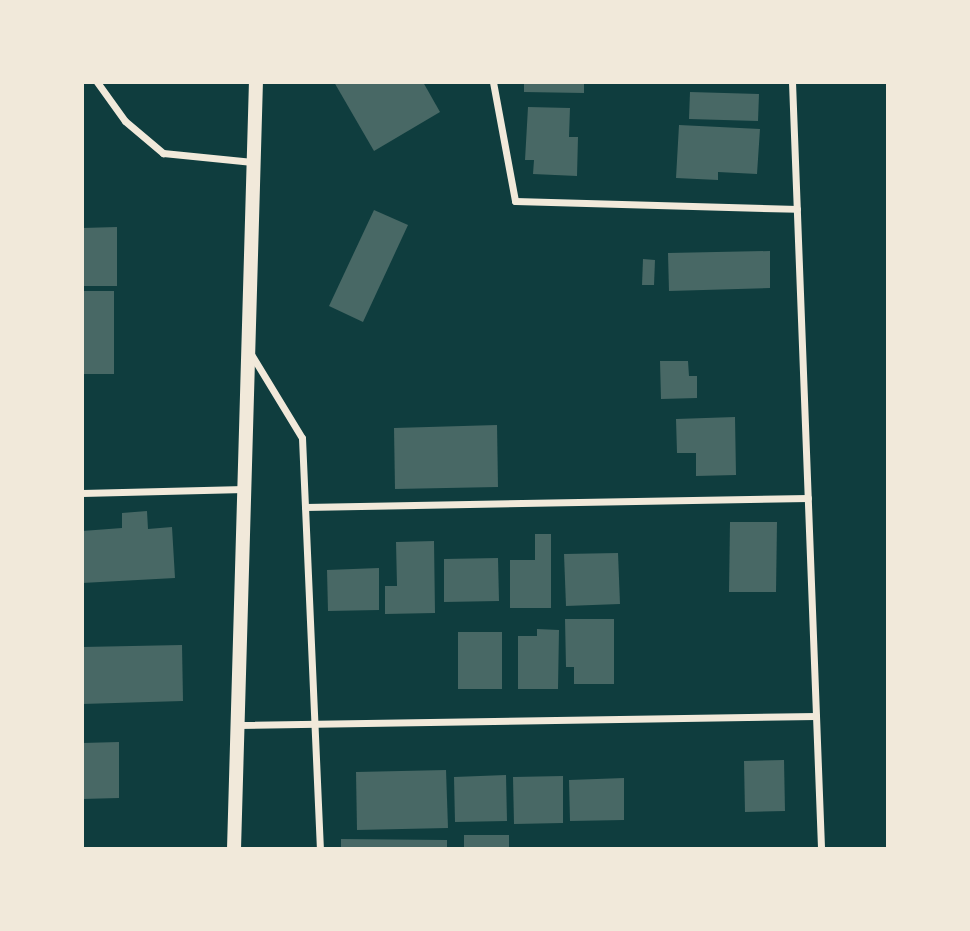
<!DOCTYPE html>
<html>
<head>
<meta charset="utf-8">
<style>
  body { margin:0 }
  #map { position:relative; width:970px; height:931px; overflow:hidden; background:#0f3d3e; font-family:Commissioner,sans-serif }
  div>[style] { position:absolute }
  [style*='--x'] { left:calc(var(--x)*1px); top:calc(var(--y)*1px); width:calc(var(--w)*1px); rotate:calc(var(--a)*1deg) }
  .building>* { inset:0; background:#486865 }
  .minor>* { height:7px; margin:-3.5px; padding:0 3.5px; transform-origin:3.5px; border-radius:3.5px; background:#f1e9da }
  .secondary>* { height:14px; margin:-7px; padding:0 7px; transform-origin:7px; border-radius:7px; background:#f1e9da }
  span { translate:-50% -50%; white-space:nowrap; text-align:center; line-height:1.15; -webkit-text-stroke:7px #f1e9da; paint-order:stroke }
  .frame { position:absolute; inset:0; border:84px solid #f1e9da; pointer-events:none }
</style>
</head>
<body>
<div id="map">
  <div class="building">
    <div style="clip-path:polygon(334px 82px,423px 82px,440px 112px,374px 151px)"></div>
    <div style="clip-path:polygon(524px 82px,584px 82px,584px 93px,524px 92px)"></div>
    <div style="clip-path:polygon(690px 92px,759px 94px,758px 121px,689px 119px)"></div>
    <div style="clip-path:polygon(528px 107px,570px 108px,569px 137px,578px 137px,577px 176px,533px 174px,534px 160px,525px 160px)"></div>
    <div style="clip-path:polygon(679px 125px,760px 129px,757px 174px,718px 172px,718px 180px,676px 178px)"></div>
    <div style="clip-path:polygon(374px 210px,408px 225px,363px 322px,329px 306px)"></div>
    <div style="clip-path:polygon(117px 227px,117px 286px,82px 286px,82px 228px)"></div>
    <div style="clip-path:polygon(770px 251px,770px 288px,669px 291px,668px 253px)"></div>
    <div style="clip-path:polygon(643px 259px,655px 260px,654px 285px,642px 285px)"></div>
    <div style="clip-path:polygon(82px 291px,114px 291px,114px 374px,82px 374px)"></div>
    <div style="clip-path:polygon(660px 361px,688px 361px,689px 376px,697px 376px,697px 398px,661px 399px)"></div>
    <div style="clip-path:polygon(735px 417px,736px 475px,696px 476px,696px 453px,677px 453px,676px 419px)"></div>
    <div style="clip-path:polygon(497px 425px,498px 487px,395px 489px,394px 428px)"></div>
    <div style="clip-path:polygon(147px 511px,148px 529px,172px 527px,175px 578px,82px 583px,82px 531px,122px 528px,122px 513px)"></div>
    <div style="clip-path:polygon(730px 522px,777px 522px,776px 592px,729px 592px)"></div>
    <div style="clip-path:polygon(535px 534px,551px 534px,551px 608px,510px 608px,510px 560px,535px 560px)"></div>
    <div style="clip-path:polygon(434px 541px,435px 613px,385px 614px,385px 586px,397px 586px,396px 542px)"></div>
    <div style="clip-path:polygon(618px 553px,620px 604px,566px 606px,564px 554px)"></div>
    <div style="clip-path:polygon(498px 558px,499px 601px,444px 602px,444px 559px)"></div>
    <div style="clip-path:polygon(379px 568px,379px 610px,328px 611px,327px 570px)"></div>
    <div style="clip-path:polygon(565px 619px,614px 619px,614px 684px,574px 684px,574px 667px,566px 667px)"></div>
    <div style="clip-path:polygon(537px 629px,559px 630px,558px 689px,518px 689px,518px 636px,537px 636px)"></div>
    <div style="clip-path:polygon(458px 632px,502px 632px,502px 689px,458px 689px)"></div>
    <div style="clip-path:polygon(182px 645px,183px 701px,82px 704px,82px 647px)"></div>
    <div style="clip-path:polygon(119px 742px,119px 798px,82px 799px,82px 743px)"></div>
    <div style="clip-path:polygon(784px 760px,785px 811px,745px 812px,744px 761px)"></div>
    <div style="clip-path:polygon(446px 770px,448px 828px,357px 830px,356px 772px)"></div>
    <div style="clip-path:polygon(506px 775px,507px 821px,455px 822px,454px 777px)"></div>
    <div style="clip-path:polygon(563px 776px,563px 823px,514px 824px,513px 777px)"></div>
    <div style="clip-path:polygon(624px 778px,624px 820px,570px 821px,569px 780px)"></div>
    <div style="clip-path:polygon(464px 835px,509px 835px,509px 849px,464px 849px)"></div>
    <div style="clip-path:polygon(341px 839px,447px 840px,447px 849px,341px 849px)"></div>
  </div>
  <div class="minor">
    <div style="--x:97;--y:82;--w:48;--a:54.3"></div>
    <div style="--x:125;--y:121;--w:50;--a:40.1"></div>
    <div style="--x:163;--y:153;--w:90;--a:5.7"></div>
    <div style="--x:493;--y:82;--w:121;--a:79.5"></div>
    <div style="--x:515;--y:201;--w:282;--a:1.6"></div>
    <div style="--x:792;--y:82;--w:768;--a:87.83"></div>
    <div style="--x:251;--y:354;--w:98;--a:58.7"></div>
    <div style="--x:302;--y:438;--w:411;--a:87.5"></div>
    <div style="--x:82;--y:493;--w:162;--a:-1.4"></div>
    <div style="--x:305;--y:507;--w:503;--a:-1.03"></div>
    <div style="--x:237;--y:725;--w:579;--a:-0.89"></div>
  </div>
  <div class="secondary">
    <div style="--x:234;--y:849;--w:767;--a:-88.36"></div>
  </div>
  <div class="frame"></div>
</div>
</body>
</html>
